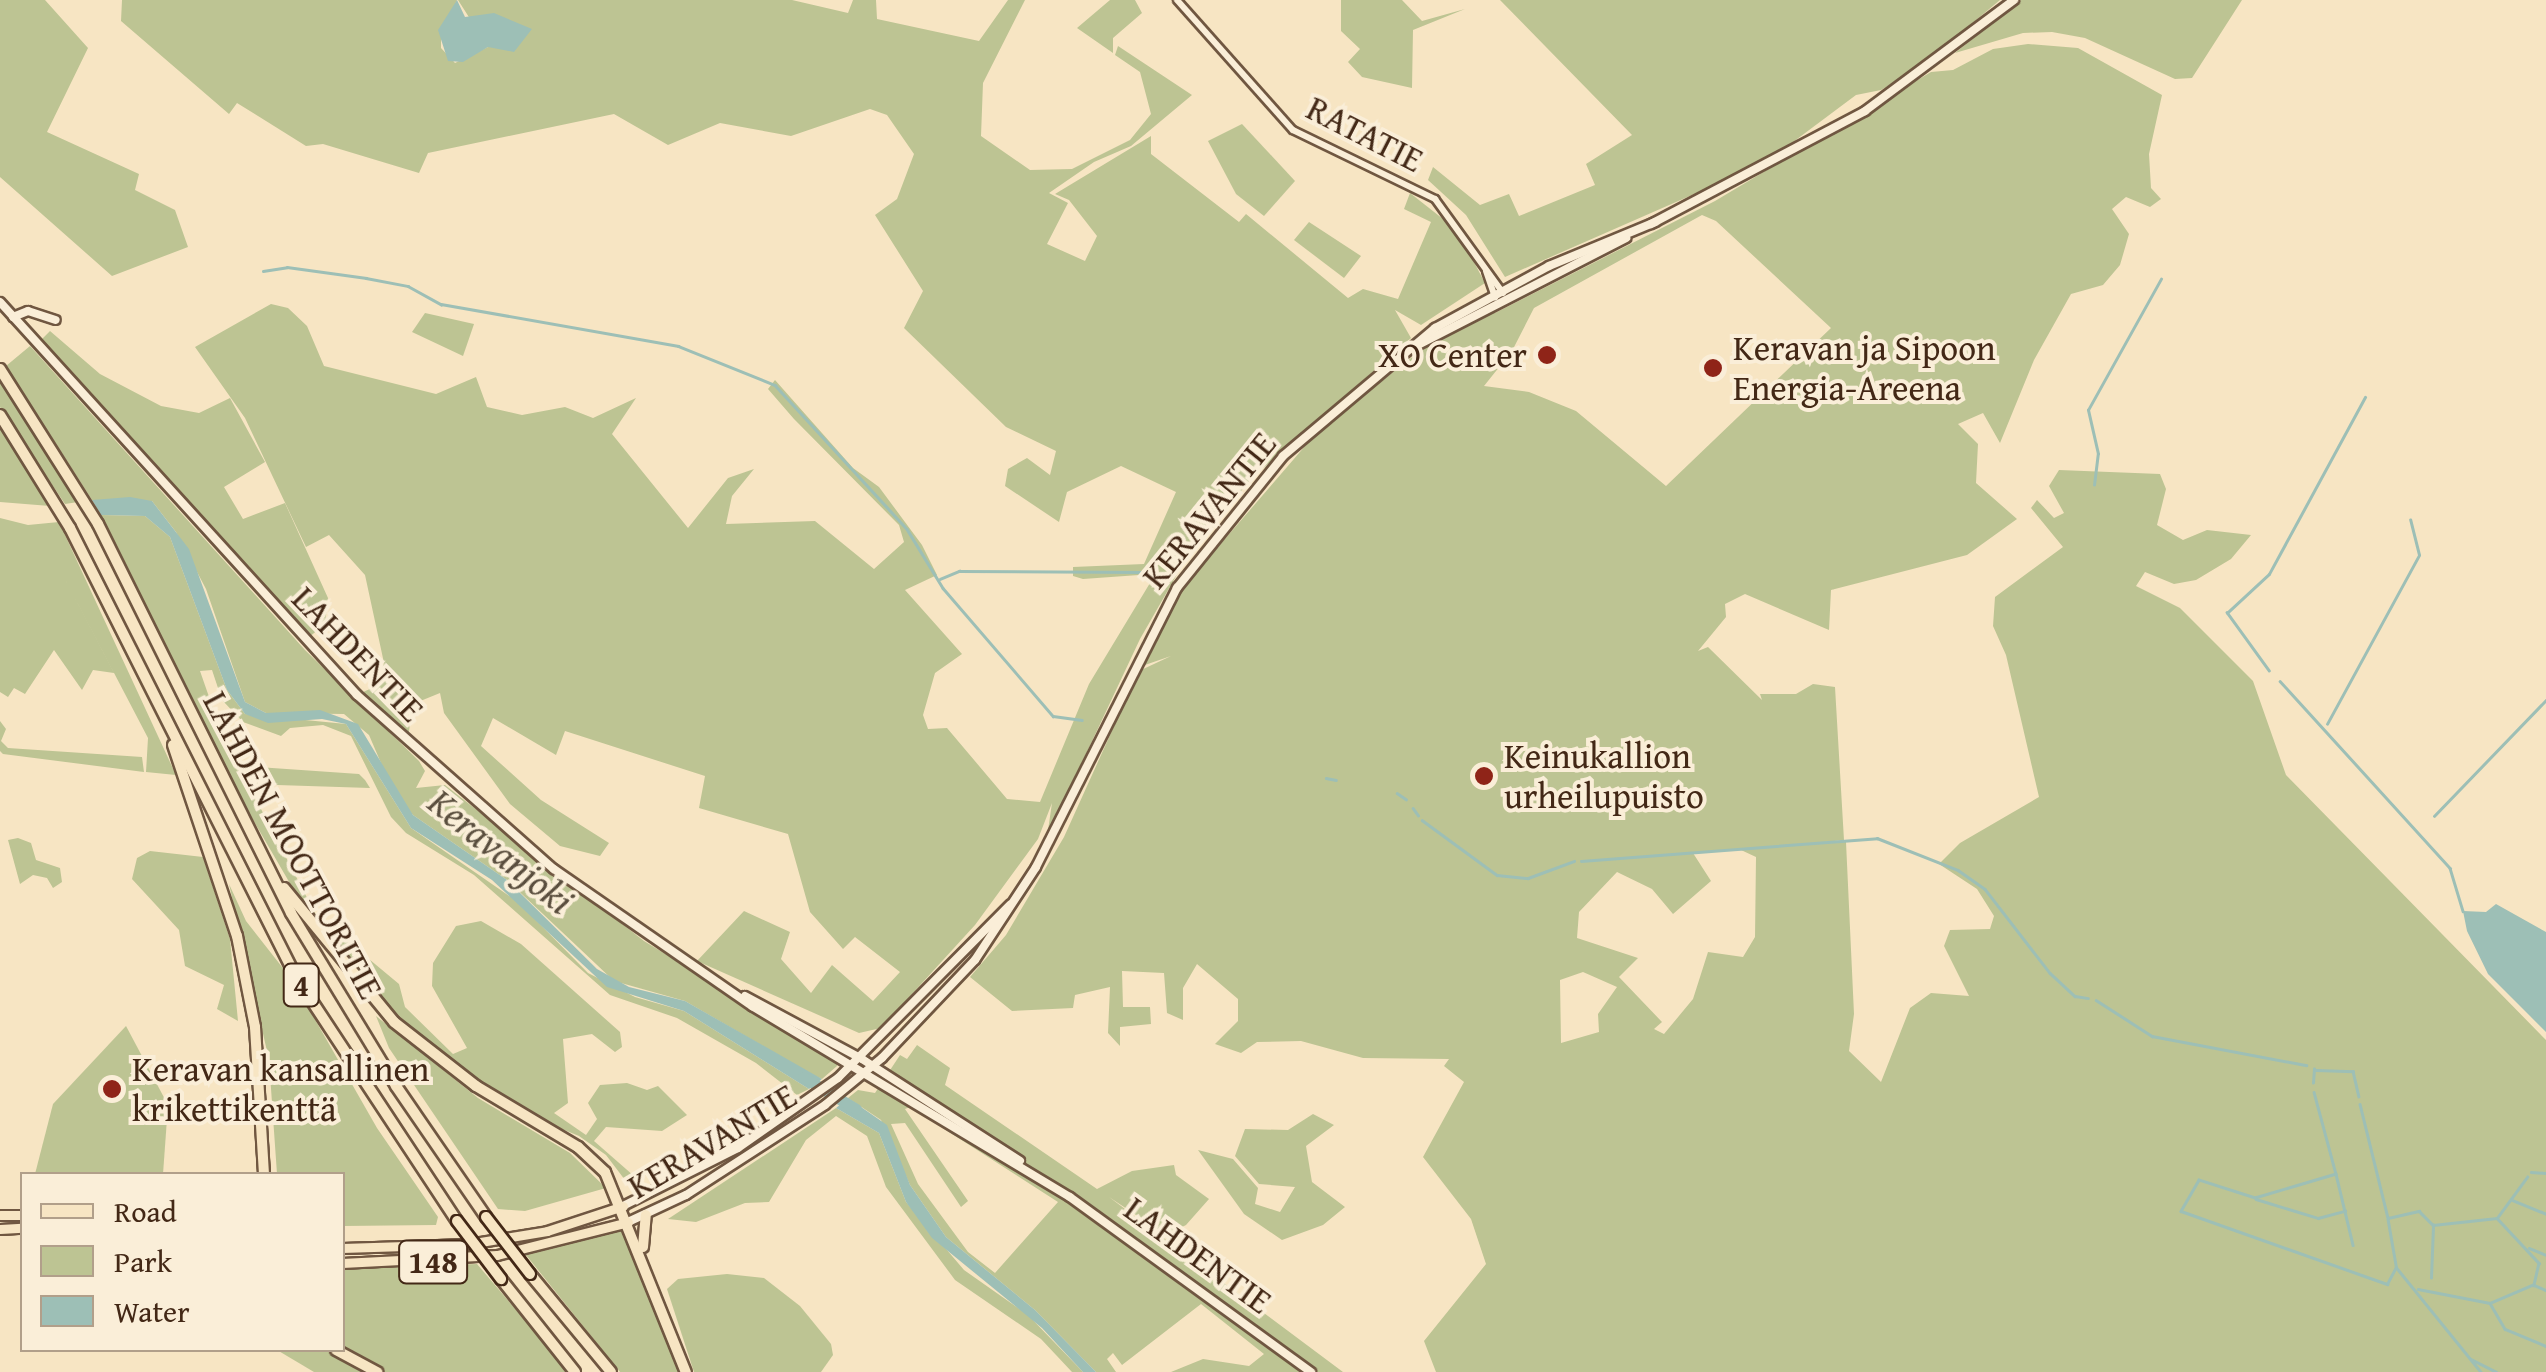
<!DOCTYPE html>
<html>
<head>
<meta charset="utf-8">
<style>
  body { margin:0 }
  #map { position:relative; width:2546px; height:1372px; overflow:hidden; background:#f7e5c3; font-family:"Gentium Book Plus",serif }
  div>[style] { position:absolute }
  [style*='--x'] { left:calc(var(--x)*1px); top:calc(var(--y)*1px); width:calc(var(--w)*1px); rotate:calc(var(--a)*1deg) }
  .green>* { inset:0; background:#bdc493 }
  .water>* { inset:0; background:#9dbfb6 }
  .stream>* { height:2.5px; margin:-1.25px; padding:0 1.25px; transform-origin:1.25px; border-radius:1.25px; background:#9dbfb6 }
  .river>* { height:11px; margin:-5.5px; padding:0 5.5px; transform-origin:5.5px; border-radius:5.5px; background:#9dbfb6 }
  .roads { filter:drop-shadow(2px 0 #705741) drop-shadow(-2px 0 #705741) drop-shadow(0 2px #705741) drop-shadow(0 -2px #705741) }
  .tertiary>* { height:6px; margin:-3px; padding:0 3px; transform-origin:3px; border-radius:3px; background:#faeed8 }
  .secondary>* { height:8px; margin:-4px; padding:0 4px; transform-origin:4px; border-radius:4px; background:#faeed8 }
  .primary>* { height:9px; margin:-4.5px; padding:0 4.5px; transform-origin:4.5px; border-radius:4.5px; background:#f7e5c3 }
  .motorway>* { height:10px; margin:-5px; padding:0 5px; transform-origin:5px; border-radius:5px; background:#f7e5c3 }
  .bridges { filter:drop-shadow(2px 0 #432816) drop-shadow(-2px 0 #432816) drop-shadow(0 2px #432816) drop-shadow(0 -2px #432816) }
  .motorway-bridge>* { height:10px; margin:-5px; padding:0 5px; transform-origin:5px; border-radius:5px; background:#f7e5c3 }
  .dots>* { width:28px; height:28px; translate:-50% -50%; box-sizing:border-box; border:5px solid #faeed8; border-radius:50% }
  span { translate:-50% -50%; white-space:nowrap; text-align:center; line-height:1.15; -webkit-text-stroke:8px #faeed8; paint-order:stroke }
  .shield-label span { padding:2px 8px; background:#faeed8; border:2px solid; border-radius:8px; -webkit-text-stroke-width:0 }
  .shield-label { font-size:32px; color:#432816; font-weight:700 }
  .street-label { font-size:35px; color:#432816 }
  .poi-label { font-size:35px; color:#432816 }
  .left { translate:0 -50%; text-align:left }
  .right { translate:-100% -50%; text-align:right }
  .water-label { font-size:38px; color:#5a4e3e; font-style:italic }
  .legend { position:absolute; left:20px; top:1172px; width:325px; height:180px; box-sizing:border-box; background:#faeed8; border:2px solid #b19f8a; margin:0; padding:12px 18px; list-style:none; font-size:30px; color:#432816 }
  .legend li { display:flex; align-items:center; gap:20px; height:50px }
  .legend b { width:50px; border:2px solid #b19f8a }
</style>
</head>
<body>
<div id="map">
  <div class="green">
    <div style="clip-path:polygon(0 0,45px 0,88px 48px,47px 132px,139px 174px,135px 190px,175px 210px,188px 247px,112px 276px,0 177px)"></div>
    <div style="clip-path:polygon(122px 0,457px 0,441px 35px,441px 48px,455px 63px,488px 47px,458px 0,792px 0,848px 13px,853px 0,876px 0,877px 19px,979px 41px,1008px 0,1025px 0,983px 83px,981px 136px,1030px 170px,1072px 169px,1130px 140px,1151px 114px,1140px 72px,1115px 55px,1118px 46px,1192px 95px,1131px 146px,1094px 162px,1049px 193px,1068px 203px,1047px 244px,1085px 261px,1097px 236px,1069px 200px,1055px 194px,1151px 136px,1151px 154px,1239px 222px,1246px 214px,1348px 298px,1363px 289px,1398px 299px,1431px 222px,1404px 209px,1410px 193px,1457px 230px,1485px 283px,1421px 325px,1395px 310px,1411px 338px,1250px 480px,1179px 571px,1140px 639px,1047px 837px,1052px 803px,1038px 839px,975px 925px,881px 1028px,859px 1033px,697px 961px,744px 911px,790px 932px,781px 959px,811px 993px,832px 965px,873px 1001px,900px 972px,855px 937px,843px 949px,810px 912px,788px 834px,699px 808px,705px 776px,565px 731px,556px 755px,493px 718px,481px 746px,541px 800px,609px 843px,600px 856px,560px 846px,510px 804px,444px 713px,440px 693px,413px 704px,408px 738px,361px 693px,372px 688px,384px 663px,365px 575px,329px 535px,306px 547px,245px 418px,195px 347px,271px 304px,288px 308px,307px 326px,324px 366px,436px 394px,476px 377px,487px 407px,522px 415px,565px 407px,593px 418px,636px 398px,612px 434px,688px 528px,728px 478px,754px 469px,732px 496px,726px 524px,815px 521px,874px 569px,904px 542px,899px 525px,794px 419px,768px 389px,775px 380px,853px 468px,879px 487px,922px 545px,937px 575px,905px 590px,962px 654px,935px 673px,923px 715px,928px 729px,947px 728px,1007px 799px,1040px 802px,1089px 684px,1150px 583px,1139px 575px,1083px 579px,1073px 576px,1073px 567px,1144px 564px,1176px 492px,1121px 466px,1067px 492px,1059px 522px,1005px 486px,1008px 469px,1027px 458px,1050px 475px,1056px 451px,1006px 427px,904px 328px,923px 291px,875px 215px,897px 199px,914px 154px,887px 115px,870px 109px,791px 136px,720px 123px,668px 145px,614px 114px,428px 153px,419px 173px,323px 144px,306px 146px,237px 103px,229px 114px,121px 21px)"></div>
    <div style="clip-path:polygon(1110px 0,1135px 0,1142px 13px,1113px 38px,1113px 53px,1077px 28px)"></div>
    <div style="clip-path:polygon(1341px 0,1402px 0,1422px 21px,1465px 9px,1413px 30px,1412px 88px,1362px 77px,1348px 62px,1360px 49px,1341px 31px)"></div>
    <div style="clip-path:polygon(1500px 0,2000px 0,1921px 66px,1881px 90px,1856px 95px,1765px 163px,1505px 277px,1466px 215px,1428px 180px,1433px 167px,1480px 205px,1509px 194px,1519px 216px,1595px 185px,1586px 164px,1632px 135px)"></div>
    <div style="clip-path:polygon(2021px 0,2242px 0,2192px 78px,2175px 79px,2085px 38px,2052px 32px,2023px 33px,1955px 53px)"></div>
    <div style="clip-path:polygon(evenodd,2028px 44px,2078px 48px,2162px 95px,2149px 154px,2151px 188px,2161px 199px,2150px 207px,2126px 197px,2112px 209px,2129px 234px,2120px 265px,2103px 285px,2071px 294px,2034px 360px,2000px 443px,1983px 413px,1958px 424px,1978px 444px,1976px 483px,2017px 519px,1967px 555px,1831px 590px,1829px 630px,1745px 594px,1725px 604px,1726px 617px,1698px 651px,1708px 647px,1762px 700px,1760px 694px,1796px 694px,1813px 684px,1835px 687px,1844px 840px,1825px 842px,1846px 842px,1854px 1014px,1849px 1051px,1881px 1082px,1910px 1008px,1931px 993px,1969px 996px,1944px 946px,1950px 930px,1990px 929px,1994px 916px,1977px 889px,1939px 864px,1960px 843px,2039px 797px,2006px 655px,1993px 626px,1995px 597px,2063px 547px,2031px 508px,2037px 500px,2054px 518px,2064px 513px,2049px 486px,2059px 470px,2160px 474px,2166px 489px,2157px 525px,2183px 540px,2207px 530px,2251px 535px,2231px 559px,2196px 580px,2174px 584px,2145px 572px,2136px 586px,2180px 608px,2253px 681px,2286px 775px,2546px 1040px,2546px 1372px,1436px 1372px,1424px 1341px,1486px 1264px,1471px 1219px,1423px 1157px,1464px 1082px,1444px 1066px,1449px 1059px,1363px 1058px,1301px 1041px,1257px 1042px,1241px 1053px,1215px 1044px,1238px 1021px,1238px 999px,1197px 964px,1183px 988px,1183px 1020px,1167px 1013px,1164px 973px,1122px 971px,1123px 1007px,1150px 1007px,1151px 1024px,1120px 1027px,1120px 1046px,1108px 1033px,1110px 987px,1075px 995px,1073px 1008px,1012px 1011px,970px 977px,1006px 935px,1064px 837px,1139px 671px,1171px 656px,1142px 666px,1181px 590px,1318px 431px,1425px 347px,1484px 313px,1495px 313px,1715px 201px,1931px 72px,1953px 70px,1993px 49px,2028px 44px,1702px 215px,1716px 221px,1831px 328px,1666px 486px,1576px 411px,1529px 392px,1484px 386px,1512px 351px,1534px 308px,1702px 215px,2028px 44px,1741px 850px,1756px 857px,1755px 937px,1743px 957px,1708px 952px,1693px 999px,1664px 1034px,1654px 1029px,1662px 1022px,1619px 977px,1638px 958px,1577px 938px,1579px 912px,1617px 872px,1652px 889px,1673px 914px,1711px 881px,1693px 853px,1741px 850px,2028px 44px,1583px 972px,1617px 987px,1598px 1014px,1599px 1032px,1561px 1043px,1560px 980px,1583px 972px)"></div>
    <div style="clip-path:polygon(1242px 124px,1295px 181px,1264px 216px,1236px 194px,1208px 141px)"></div>
    <div style="clip-path:polygon(1309px 222px,1361px 256px,1344px 278px,1294px 240px)"></div>
    <div style="clip-path:polygon(425px 313px,474px 324px,463px 356px,412px 332px)"></div>
    <div style="clip-path:polygon(50px 331px,100px 374px,161px 406px,199px 413px,230px 398px,265px 462px,224px 487px,243px 519px,285px 503px,328px 598px,325px 624px,308px 638px,39px 342px)"></div>
    <div style="clip-path:polygon(30px 346px,305px 650px,419px 761px,425px 771px,416px 788px,445px 785px,644px 941px,839px 1060px,837px 1066px,822px 1079px,811px 1074px,685px 1001px,614px 981px,507px 880px,413px 815px,393px 791px,369px 735px,344px 714px,266px 713px,245px 702px,206px 589px,176px 532px,152px 501px,92px 500px,6px 366px)"></div>
    <div style="clip-path:polygon(0 380px,16px 402px,78px 502px,65px 504px,0 407px)"></div>
    <div style="clip-path:polygon(0 426px,16px 447px,50px 506px,0 502px)"></div>
    <div style="clip-path:polygon(101px 515px,145px 516px,170px 537px,227px 690px,245px 714px,346px 724px,411px 828px,518px 902px,588px 973px,635px 997px,684px 1011px,809px 1089px,797px 1095px,756px 1063px,677px 1018px,610px 995px,474px 875px,406px 833px,391px 817px,351px 736px,323px 725px,290px 728px,281px 736px,243px 722px,222px 700px,212px 670px,200px 671px,222px 734px,245px 766px,359px 774px,365px 780px,370px 788px,248px 784px,316px 915px,399px 984px,405px 1007px,453px 1054px,467px 1048px,432px 986px,433px 963px,456px 926px,481px 921px,521px 944px,620px 1032px,622px 1047px,615px 1052px,592px 1034px,563px 1039px,568px 1103px,554px 1113px,586px 1135px,597px 1119px,588px 1103px,600px 1085px,627px 1083px,647px 1090px,658px 1086px,687px 1115px,662px 1131px,606px 1127px,594px 1141px,634px 1176px,625px 1180px,606px 1155px,579px 1136px,533px 1117px,441px 1055px,355px 976px,306px 911px,249px 813px)"></div>
    <div style="clip-path:polygon(0 518px,28px 525px,59px 522px,176px 775px,146px 772px,148px 738px,43px 537px,114px 673px,93px 670px,82px 690px,54px 650px,25px 694px,14px 688px,8px 697px,0 692px)"></div>
    <div style="clip-path:polygon(0 721px,6px 729px,1px 741px,8px 748px,142px 757px,144px 772px,3px 754px,0 751px)"></div>
    <div style="clip-path:polygon(18px 838px,31px 843px,36px 860px,60px 868px,62px 882px,53px 888px,47px 878px,33px 875px,20px 884px,8px 840px)"></div>
    <div style="clip-path:polygon(150px 851px,203px 857px,230px 939px,238px 1021px,217px 1009px,224px 985px,185px 966px,179px 930px,132px 879px,137px 858px)"></div>
    <div style="clip-path:polygon(229px 884px,246px 921px,293px 981px,377px 1128px,438px 1217px,436px 1225px,343px 1226px,342px 1174px,277px 1174px,269px 1060px)"></div>
    <div style="clip-path:polygon(376px 1016px,478px 1098px,570px 1153px,606px 1188px,525px 1211px,498px 1209px,389px 1048px)"></div>
    <div style="clip-path:polygon(126px 1026px,168px 1105px,163px 1174px,35px 1174px,53px 1104px)"></div>
    <div style="clip-path:polygon(evenodd,917px 1045px,950px 1068px,945px 1085px,1097px 1189px,1132px 1171px,1174px 1165px,1176px 1175px,1209px 1199px,1186px 1225px,1166px 1235px,1109px 1197px,1343px 1372px,1171px 1372px,1203px 1359px,1249px 1366px,1264px 1354px,1201px 1304px,1122px 1365px,1113px 1353px,1107px 1359px,1116px 1372px,1096px 1372px,1035px 1310px,946px 1237px,910px 1185px,881px 1120px,848px 1098px,858px 1090px,875px 1093px,900px 1055px,907px 1059px,917px 1045px,910px 1107px,1058px 1202px,995px 1273px,968px 1252px,918px 1184px,891px 1124px,905px 1123px,961px 1207px,968px 1201px,905px 1109px,910px 1107px)"></div>
    <div style="clip-path:polygon(836px 1108px,879px 1133px,906px 1202px,964px 1270px,1028px 1315px,1083px 1372px,1072px 1372px,1041px 1339px,955px 1280px,886px 1187px,867px 1136px,836px 1116px,806px 1140px,769px 1202px,745px 1203px,696px 1222px,668px 1219px)"></div>
    <div style="clip-path:polygon(1313px 1114px,1334px 1125px,1306px 1146px,1312px 1182px,1345px 1207px,1323px 1225px,1282px 1240px,1244px 1214px,1198px 1150px,1233px 1159px,1258px 1188px,1255px 1204px,1280px 1212px,1295px 1187px,1259px 1184px,1235px 1156px,1245px 1129px,1288px 1130px)"></div>
    <div style="clip-path:polygon(626px 1230px,683px 1372px,620px 1372px,526px 1255px)"></div>
    <div style="clip-path:polygon(477px 1264px,569px 1372px,383px 1372px,343px 1349px,343px 1269px)"></div>
    <div style="clip-path:polygon(727px 1274px,764px 1278px,800px 1306px,831px 1344px,833px 1355px,821px 1372px,694px 1372px,667px 1289px,678px 1279px)"></div>
    <div style="clip-path:polygon(277px 1350px,328px 1350px,368px 1372px,314px 1372px)"></div>
  </div>
  <div class="water">
    <div style="clip-path:polygon(457px 0,465px 17px,494px 13px,532px 29px,514px 52px,488px 47px,463px 62px,448px 61px,438px 30px)"></div>
    <div style="clip-path:polygon(130px 497px,152px 501px,189px 549px,245px 702px,266px 713px,320px 710px,358px 724px,413px 815px,507px 880px,597px 969px,629px 987px,685px 1001px,822px 1079px,809px 1089px,684px 1011px,607px 987px,492px 880px,411px 828px,346px 724px,322px 719px,268px 723px,245px 714px,227px 690px,170px 537px,145px 516px,101px 515px,92px 500px)"></div>
    <div style="clip-path:polygon(2496px 904px,2546px 932px,2546px 1032px,2488px 974px,2467px 931px,2463px 911px,2486px 912px)"></div>
    <div style="clip-path:polygon(848px 1098px,887px 1125px,910px 1185px,946px 1237px,1035px 1310px,1096px 1372px,1083px 1372px,1042px 1328px,932px 1238px,906px 1202px,879px 1133px,836px 1108px)"></div>
  </div>
  <div class="stream">
    <div style="--x:263;--y:271;--w:24;--a:-9"></div>
    <div style="--x:287;--y:267;--w:80;--a:7.9"></div>
    <div style="--x:366;--y:278;--w:43;--a:10.8"></div>
    <div style="--x:408;--y:286;--w:38;--a:29"></div>
    <div style="--x:441;--y:304;--w:241;--a:10"></div>
    <div style="--x:678;--y:346;--w:105;--a:21.9"></div>
    <div style="--x:775;--y:385;--w:195;--a:47.5"></div>
    <div style="--x:907;--y:529;--w:69;--a:58.6"></div>
    <div style="--x:943;--y:588;--w:169;--a:49.3"></div>
    <div style="--x:1053;--y:716;--w:29;--a:8"></div>
    <div style="--x:2094;--y:485;--w:31;--a:-83"></div>
    <div style="--x:2098;--y:454;--w:45;--a:-102.8"></div>
    <div style="--x:2088;--y:410;--w:150;--a:-60.9"></div>
    <div style="--x:940;--y:579;--w:21;--a:-23"></div>
    <div style="--x:959;--y:571;--w:182;--a:0.3"></div>
    <div style="--x:2269;--y:671;--w:72;--a:-125.9"></div>
    <div style="--x:2227;--y:613;--w:57;--a:-42.9"></div>
    <div style="--x:2269;--y:574;--w:201;--a:-61.5"></div>
    <div style="--x:2280;--y:681;--w:253;--a:47.7"></div>
    <div style="--x:2450;--y:868;--w:45;--a:73.2"></div>
    <div style="--x:2327;--y:724;--w:192;--a:-61.4"></div>
    <div style="--x:2419;--y:555;--w:36;--a:-104"></div>
    <div style="--x:1326;--y:778;--w:10;--a:11"></div>
    <div style="--x:1397;--y:793;--w:11;--a:34"></div>
    <div style="--x:1413;--y:808;--w:9;--a:54"></div>
    <div style="--x:2434;--y:816;--w:161;--a:-46"></div>
    <div style="--x:1422;--y:820;--w:93;--a:36.3"></div>
    <div style="--x:1497;--y:875;--w:31;--a:6"></div>
    <div style="--x:1528;--y:878;--w:49;--a:-20.3"></div>
    <div style="--x:1581;--y:861;--w:297;--a:-4.4"></div>
    <div style="--x:1877;--y:838;--w:87;--a:21.6"></div>
    <div style="--x:1958;--y:870;--w:33;--a:35"></div>
    <div style="--x:1985;--y:889;--w:106;--a:52.3"></div>
    <div style="--x:2050;--y:973;--w:34;--a:43"></div>
    <div style="--x:2075;--y:996;--w:13;--a:9"></div>
    <div style="--x:2096;--y:1000;--w:67;--a:32.7"></div>
    <div style="--x:2152;--y:1036;--w:157;--a:10.7"></div>
    <div style="--x:2316;--y:1070;--w:37;--a:2"></div>
    <div style="--x:2353;--y:1071;--w:26;--a:77"></div>
    <div style="--x:2313;--y:1083;--w:14;--a:-86"></div>
    <div style="--x:2314;--y:1092;--w:85;--a:75"></div>
    <div style="--x:2336;--y:1174;--w:84;--a:163.5"></div>
    <div style="--x:2255;--y:1198;--w:59;--a:-162.2"></div>
    <div style="--x:2199;--y:1180;--w:36;--a:120"></div>
    <div style="--x:2181;--y:1211;--w:219;--a:19.5"></div>
    <div style="--x:2387;--y:1284;--w:19;--a:-62"></div>
    <div style="--x:2396;--y:1267;--w:135;--a:51"></div>
    <div style="--x:2360;--y:1104;--w:117;--a:76.2"></div>
    <div style="--x:2388;--y:1218;--w:32;--a:-13"></div>
    <div style="--x:2419;--y:1211;--w:20;--a:45"></div>
    <div style="--x:2433;--y:1225;--w:64;--a:-6.2"></div>
    <div style="--x:2497;--y:1218;--w:51;--a:-53.8"></div>
    <div style="--x:2531;--y:1172;--w:15;--a:4"></div>
    <div style="--x:2336;--y:1174;--w:73;--a:76.5"></div>
    <div style="--x:2256;--y:1199;--w:65;--a:17"></div>
    <div style="--x:2318;--y:1218;--w:28;--a:-15"></div>
    <div style="--x:2512;--y:1200;--w:37;--a:22"></div>
    <div style="--x:2497;--y:1218;--w:62;--a:47"></div>
    <div style="--x:2539;--y:1263;--w:23;--a:103"></div>
    <div style="--x:2534;--y:1285;--w:13;--a:23"></div>
    <div style="--x:2388;--y:1219;--w:47;--a:80.1"></div>
    <div style="--x:2529;--y:1248;--w:18;--a:22"></div>
    <div style="--x:2431;--y:1278;--w:53;--a:-87.8"></div>
    <div style="--x:2418;--y:1289;--w:73;--a:11"></div>
    <div style="--x:2490;--y:1303;--w:30;--a:60"></div>
    <div style="--x:2505;--y:1329;--w:44;--a:22.5"></div>
    <div style="--x:2490;--y:1303;--w:46;--a:-23.2"></div>
    <div style="--x:2471;--y:1359;--w:28;--a:27"></div>
  </div>
  <div class="river">
    <div style="--x:803;--y:1077;--w:62;--a:31.1"></div>
  </div>
  <div class="roads">
    <div class="tertiary">
      <div style="--x:1177;--y:0;--w:174;--a:48.3"></div>
      <div style="--x:1293;--y:130;--w:158;--a:25.9"></div>
      <div style="--x:1435;--y:199;--w:116;--a:54.1"></div>
      <div style="--x:1486;--y:271;--w:28;--a:71"></div>
    </div>
    <div class="secondary">
      <div style="--x:1651;--y:224;--w:242;--a:-27.8"></div>
      <div style="--x:1865;--y:111;--w:186;--a:-36.7"></div>
      <div style="--x:0;--y:302;--w:531;--a:47.75"></div>
      <div style="--x:357;--y:695;--w:263;--a:41.5"></div>
      <div style="--x:554;--y:869;--w:241;--a:34.7"></div>
      <div style="--x:752;--y:1006;--w:371;--a:31"></div>
      <div style="--x:1070;--y:1197;--w:298;--a:36"></div>
      <div style="--x:13;--y:317;--w:16;--a:-22"></div>
      <div style="--x:28;--y:311;--w:29;--a:18"></div>
      <div style="--x:1420;--y:344;--w:232;--a:-27.2"></div>
      <div style="--x:745;--y:996;--w:133;--a:28.3"></div>
      <div style="--x:862;--y:1059;--w:188;--a:32.8"></div>
      <div style="--x:623;--y:1206;--w:129;--a:-26.8"></div>
      <div style="--x:738;--y:1148;--w:122;--a:-35"></div>
      <div style="--x:838;--y:1078;--w:244;--a:-45.2"></div>
      <div style="--x:628;--y:1222;--w:64;--a:-25"></div>
      <div style="--x:686;--y:1195;--w:166;--a:-32.9"></div>
      <div style="--x:825;--y:1105;--w:74;--a:-39.5"></div>
      <div style="--x:882;--y:1058;--w:135;--a:-46.5"></div>
      <div style="--x:975;--y:960;--w:111;--a:-56.7"></div>
      <div style="--x:1036;--y:867;--w:313;--a:-63.2"></div>
      <div style="--x:1177;--y:588;--w:169;--a:-51.2"></div>
      <div style="--x:1283;--y:456;--w:199;--a:-40.1"></div>
      <div style="--x:1435;--y:328;--w:130;--a:-28.5"></div>
      <div style="--x:1549;--y:266;--w:115;--a:-22.5"></div>
    </div>
    <div class="primary">
      <div style="--x:0;--y:1215;--w:22;--a:0"></div>
      <div style="--x:0;--y:1229;--w:22;--a:-3"></div>
      <div style="--x:342;--y:1248;--w:126;--a:-1.8"></div>
      <div style="--x:468;--y:1244;--w:80;--a:-9.3"></div>
      <div style="--x:547;--y:1231;--w:80;--a:-18.2"></div>
      <div style="--x:342;--y:1263;--w:155;--a:-3"></div>
      <div style="--x:497;--y:1255;--w:135;--a:-14.1"></div>
    </div>
    <div class="motorway">
      <div style="--x:0;--y:369;--w:183;--a:57.7"></div>
      <div style="--x:98;--y:524;--w:434;--a:63.6"></div>
      <div style="--x:291;--y:913;--w:202;--a:58.7"></div>
      <div style="--x:396;--y:1086;--w:159;--a:55.5"></div>
      <div style="--x:0;--y:415;--w:133;--a:58.2"></div>
      <div style="--x:70;--y:528;--w:503;--a:63.28"></div>
      <div style="--x:296;--y:977;--w:292;--a:56.6"></div>
      <div style="--x:173;--y:745;--w:201;--a:71.5"></div>
      <div style="--x:237;--y:936;--w:93;--a:78.8"></div>
      <div style="--x:255;--y:1027;--w:147;--a:86.5"></div>
      <div style="--x:284;--y:888;--w:173;--a:50.6"></div>
      <div style="--x:394;--y:1022;--w:104;--a:38"></div>
      <div style="--x:476;--y:1086;--w:119;--a:30.9"></div>
      <div style="--x:578;--y:1147;--w:37;--a:43"></div>
      <div style="--x:605;--y:1172;--w:216;--a:68"></div>
      <div style="--x:643;--y:1247;--w:32;--a:-85"></div>
      <div style="--x:530;--y:1274;--w:127;--a:50.4"></div>
      <div style="--x:501;--y:1279;--w:119;--a:51.5"></div>
      <div style="--x:336;--y:1350;--w:47;--a:28.2"></div>
    </div>
  </div>
  <div class="bridges">
    <div class="motorway-bridge">
      <div style="--x:486;--y:1217;--w:72;--a:52.3"></div>
      <div style="--x:457;--y:1221;--w:73;--a:52.8"></div>
    </div>
  </div>
  <div class="dots">
    <div style="left:1547px;top:355px;background:#8f2418"></div>
    <div style="left:1713px;top:368px;background:#8f2418"></div>
    <div style="left:1484px;top:776px;background:#8f2418"></div>
    <div style="left:112px;top:1089px;background:#8f2418"></div>
  </div>
  <div class="shield-label">
    <span style="left:301px;top:985px">4</span>
    <span style="left:433px;top:1262px">148</span>
  </div>
  <div class="street-label">
    <span style="left:1365px;top:134px;rotate:27deg">RATATIE</span>
    <span style="left:1209px;top:510px;rotate:-51deg">KERAVANTIE</span>
    <span style="left:358px;top:654px;rotate:46deg">LAHDENTIE</span>
    <span style="left:293px;top:845px;rotate:62deg">LAHDEN MOOTTORITIE</span>
    <span style="left:712px;top:1141px;rotate:-31deg">KERAVANTIE</span>
    <span style="left:1198px;top:1255px;rotate:36deg">LAHDENTIE</span>
  </div>
  <div class="poi-label">
    <span class="left" style="left:1733px;top:368px">Keravan ja Sipoon<br>Energia-Areena</span>
    <span class="right" style="left:1527px;top:355px">XO Center</span>
    <span class="left" style="left:1504px;top:776px">Keinukallion<br>urheilupuisto</span>
    <span class="left" style="left:132px;top:1089px">Keravan kansallinen<br>krikettikenttä</span>
  </div>
  <div class="water-label">
    <span style="left:501px;top:851px;rotate:39deg">Keravanjoki</span>
  </div>
  <ul class="legend">
  <li><b style="height:12px;background:#f7e5c3"></b>Road</li>
  <li><b style="height:28px;background:#bdc493"></b>Park</li>
  <li><b style="height:28px;background:#9dbfb6"></b>Water</li>
  </ul>
</div>
</body>
</html>
